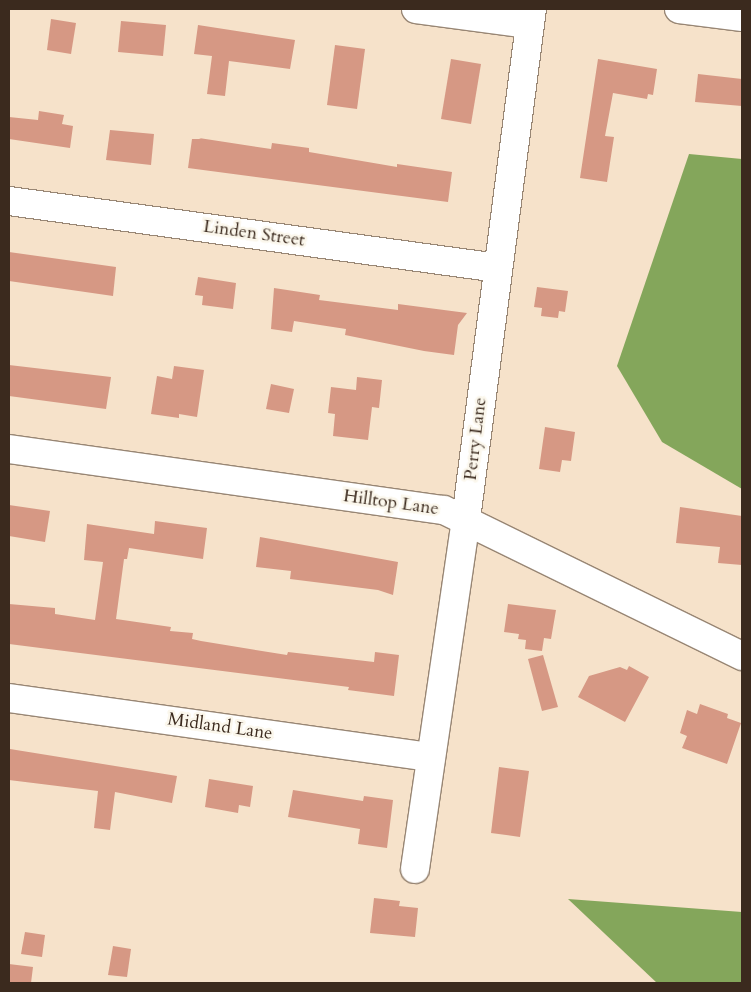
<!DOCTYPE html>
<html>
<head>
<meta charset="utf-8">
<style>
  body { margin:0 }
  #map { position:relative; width:751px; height:992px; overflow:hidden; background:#f6e2ca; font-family:Cardo,serif }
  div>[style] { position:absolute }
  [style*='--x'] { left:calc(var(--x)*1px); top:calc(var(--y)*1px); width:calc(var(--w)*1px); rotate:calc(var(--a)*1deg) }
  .forest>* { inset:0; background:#84a65b }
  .building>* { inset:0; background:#d69884 }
  .roads { filter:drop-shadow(1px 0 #988674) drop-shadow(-1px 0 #988674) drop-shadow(0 1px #988674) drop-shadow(0 -1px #988674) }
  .minor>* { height:28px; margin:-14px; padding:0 14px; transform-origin:14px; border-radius:14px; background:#fff }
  span { translate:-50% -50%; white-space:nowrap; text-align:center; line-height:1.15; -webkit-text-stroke:5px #fbf7ec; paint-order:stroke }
  .street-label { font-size:18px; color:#3b2a1e }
  .frame { position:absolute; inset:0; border:10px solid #3b2a1e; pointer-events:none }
</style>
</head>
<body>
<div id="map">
  <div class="forest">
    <div style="clip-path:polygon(689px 154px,742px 159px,742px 489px,662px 442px,617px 366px)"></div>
    <div style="clip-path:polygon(568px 899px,742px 912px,742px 983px,657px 983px)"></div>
  </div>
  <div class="building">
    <div style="clip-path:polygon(51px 19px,76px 23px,71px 54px,47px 50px)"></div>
    <div style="clip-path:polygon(121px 21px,166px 25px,163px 56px,118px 52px)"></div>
    <div style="clip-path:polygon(198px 25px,295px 40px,290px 69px,229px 61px,225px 96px,207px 94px,212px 56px,194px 54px)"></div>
    <div style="clip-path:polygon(335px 45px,365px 49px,357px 109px,327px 105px)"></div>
    <div style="clip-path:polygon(451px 59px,481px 64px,471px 124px,441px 119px)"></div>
    <div style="clip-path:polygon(598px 59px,657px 69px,653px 95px,648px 94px,647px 99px,613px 93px,605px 136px,614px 137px,607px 182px,580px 178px)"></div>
    <div style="clip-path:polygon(698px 74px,742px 79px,742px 106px,695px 102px)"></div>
    <div style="clip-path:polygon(39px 111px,64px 115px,62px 124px,73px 126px,70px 148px,9px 139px,9px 117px,38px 120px)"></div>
    <div style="clip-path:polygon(110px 130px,154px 134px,151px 165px,106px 160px)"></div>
    <div style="clip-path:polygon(199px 138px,271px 149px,272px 143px,309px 148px,309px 152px,397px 167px,397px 164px,452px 172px,448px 202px,188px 168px,192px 139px,201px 139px)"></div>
    <div style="clip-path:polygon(9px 252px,116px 267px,113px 296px,9px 281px)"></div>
    <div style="clip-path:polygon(198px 277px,236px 283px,233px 309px,202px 305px,203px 296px,195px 295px)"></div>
    <div style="clip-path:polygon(537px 287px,568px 291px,565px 312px,559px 311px,558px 318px,541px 316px,542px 308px,534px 307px)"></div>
    <div style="clip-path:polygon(274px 288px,320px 295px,319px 300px,398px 310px,398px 304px,467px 313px,458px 325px,454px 355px,424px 351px,345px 335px,346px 329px,294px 321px,292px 332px,271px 329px)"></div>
    <div style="clip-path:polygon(9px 365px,111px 377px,106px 409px,9px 396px)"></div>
    <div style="clip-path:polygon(174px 366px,204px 370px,197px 417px,179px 414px,179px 418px,151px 414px,157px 376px,172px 379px)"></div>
    <div style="clip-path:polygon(357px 377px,382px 380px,379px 408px,372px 407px,368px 440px,333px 436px,335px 414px,328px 413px,331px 387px,356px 390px)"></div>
    <div style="clip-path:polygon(271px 384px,294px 389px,289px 413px,266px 409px)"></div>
    <div style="clip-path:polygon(545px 427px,575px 432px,571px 461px,562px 460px,560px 472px,539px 469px)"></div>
    <div style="clip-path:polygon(9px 505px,50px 511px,45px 542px,9px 536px)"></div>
    <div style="clip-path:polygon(680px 507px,742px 516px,742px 565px,718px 563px,720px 547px,676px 543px)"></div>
    <div style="clip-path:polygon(155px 521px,207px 528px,203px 559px,129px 548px,127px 559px,124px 559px,116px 619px,171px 627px,170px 631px,193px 633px,192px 639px,201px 641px,287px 655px,288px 652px,374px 662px,375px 652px,399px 655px,394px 696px,348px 690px,349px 687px,9px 644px,9px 604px,55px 608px,55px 614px,95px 620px,103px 562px,84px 560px,87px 524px,154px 534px)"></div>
    <div style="clip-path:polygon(260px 537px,398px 562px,393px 595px,378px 590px,290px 579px,291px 571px,256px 567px)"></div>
    <div style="clip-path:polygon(508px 604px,556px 610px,551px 639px,544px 638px,542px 651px,525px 649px,526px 640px,518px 639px,519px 634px,504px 632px)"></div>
    <div style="clip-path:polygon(543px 655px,558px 707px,542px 711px,528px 659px)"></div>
    <div style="clip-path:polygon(629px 666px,649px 677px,625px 722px,578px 697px,589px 676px,620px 667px,627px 670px)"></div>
    <div style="clip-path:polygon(700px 704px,728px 714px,727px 718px,741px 723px,727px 764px,682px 748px,687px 736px,680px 733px,687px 710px,697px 714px)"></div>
    <div style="clip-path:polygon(10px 749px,177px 776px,172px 803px,115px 792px,110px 830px,94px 828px,98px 791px,9px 780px)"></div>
    <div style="clip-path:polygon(499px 767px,529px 771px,520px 837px,491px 833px)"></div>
    <div style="clip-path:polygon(209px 779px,253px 786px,250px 807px,239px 805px,238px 813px,205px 807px)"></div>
    <div style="clip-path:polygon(293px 790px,363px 801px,364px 796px,393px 800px,387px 848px,358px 844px,360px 829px,288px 817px)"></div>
    <div style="clip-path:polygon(374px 898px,400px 901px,399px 906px,418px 908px,415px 937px,370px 933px)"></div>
    <div style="clip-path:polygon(25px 932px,45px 935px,42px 957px,21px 954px)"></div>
    <div style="clip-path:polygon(113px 946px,131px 949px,127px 977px,108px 975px)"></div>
    <div style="clip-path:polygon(9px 964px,33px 967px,31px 983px,9px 983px)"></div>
  </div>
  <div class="roads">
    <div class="minor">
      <div style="--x:416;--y:9;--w:114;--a:7.6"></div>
      <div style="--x:679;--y:9;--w:64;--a:7.2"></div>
      <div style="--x:9;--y:201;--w:494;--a:7.8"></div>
      <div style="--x:9;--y:449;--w:439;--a:8"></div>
      <div style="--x:444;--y:510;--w:332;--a:26.1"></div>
      <div style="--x:9;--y:698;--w:426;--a:8"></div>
      <div style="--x:415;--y:869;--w:354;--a:-81.7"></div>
      <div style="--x:466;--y:519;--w:514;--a:-82.63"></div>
    </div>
  </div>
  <div class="street-label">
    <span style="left:254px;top:234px;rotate:8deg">Linden Street</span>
    <span style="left:476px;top:439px;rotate:-83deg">Perry Lane</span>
    <span style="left:391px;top:503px;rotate:8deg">Hilltop Lane</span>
    <span style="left:220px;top:727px;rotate:8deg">Midland Lane</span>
  </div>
  <div class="frame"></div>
</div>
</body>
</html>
